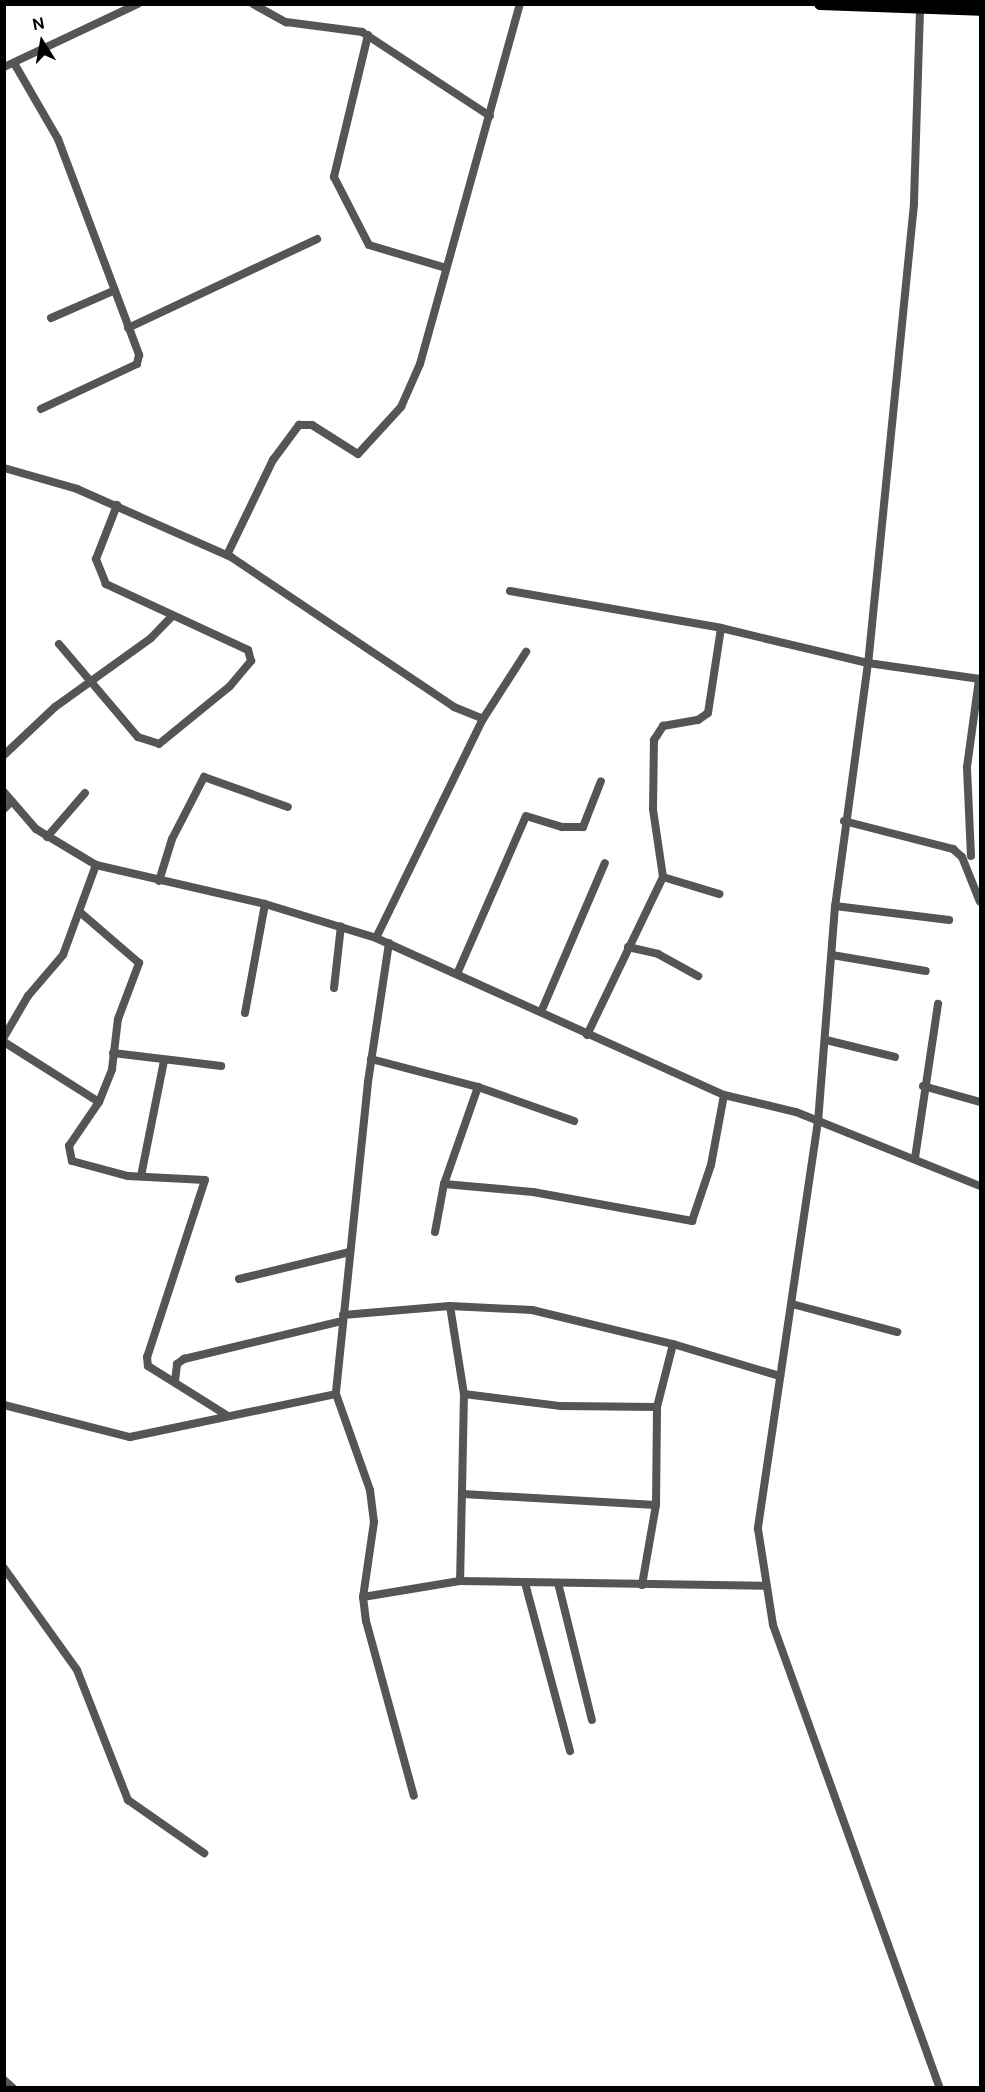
<!DOCTYPE html>
<html>
<head>
<meta charset="utf-8">
<style>
  body { margin:0 }
  #map { position:relative; width:985px; height:2092px; overflow:hidden; background:#fff; font-family:"DM Sans",sans-serif }
  div>[style] { position:absolute }
  [style*='--x'] { left:calc(var(--x)*1px); top:calc(var(--y)*1px); width:calc(var(--w)*1px); rotate:calc(var(--a)*1deg) }
  .minor>* { height:8px; margin:-4px; padding:0 4px; transform-origin:4px; border-radius:4px; background:#555 }
  .highway>* { height:12px; margin:-6px; padding:0 6px; transform-origin:6px; border-radius:6px; background:#000 }
  span { translate:-50% -50%; white-space:nowrap; text-align:center; line-height:1.15; -webkit-text-stroke:4.5px #fff; paint-order:stroke }
  .frame { position:absolute; inset:0; border:6px solid #000; pointer-events:none }
  .north { position:absolute; left:12px; top:12px; width:60px; height:60px; -webkit-text-stroke:4px #fff; paint-order:stroke; rotate:349deg; font-size:16px; font-weight:700; line-height:24px; text-align:center; color:#000 }
  .north::after { content:''; display:block; margin:auto; width:21px; height:27px; background:#000; clip-path:polygon(50% 0,100% 100%,50% 72%,0 100%) }
</style>
</head>
<body>
<div id="map">
  <div class="minor">
    <div style="--x:253;--y:4;--w:38;--a:29"></div>
    <div style="--x:286;--y:22;--w:77;--a:7.5"></div>
    <div style="--x:362;--y:32;--w:153;--a:33.3"></div>
    <div style="--x:920;--y:10;--w:194;--a:91.8"></div>
    <div style="--x:914;--y:204;--w:461;--a:95.7"></div>
    <div style="--x:868;--y:663;--w:245;--a:97.7"></div>
    <div style="--x:835;--y:906;--w:216;--a:94.5"></div>
    <div style="--x:818;--y:1121;--w:412;--a:98.4"></div>
    <div style="--x:758;--y:1529;--w:97;--a:81.1"></div>
    <div style="--x:773;--y:1625;--w:492;--a:70.2"></div>
    <div style="--x:368;--y:35;--w:146;--a:103.5"></div>
    <div style="--x:334;--y:177;--w:76;--a:62.8"></div>
    <div style="--x:369;--y:245;--w:80;--a:16.6"></div>
    <div style="--x:14;--y:63;--w:88;--a:59.9"></div>
    <div style="--x:58;--y:139;--w:231;--a:69.4"></div>
    <div style="--x:139;--y:355;--w:9;--a:103"></div>
    <div style="--x:137;--y:364;--w:106;--a:154.9"></div>
    <div style="--x:4;--y:67;--w:148;--a:-25.2"></div>
    <div style="--x:51;--y:318;--w:68;--a:-23.5"></div>
    <div style="--x:128;--y:328;--w:209;--a:-25.2"></div>
    <div style="--x:4;--y:468;--w:76;--a:16"></div>
    <div style="--x:77;--y:489;--w:168;--a:23.8"></div>
    <div style="--x:231;--y:557;--w:269;--a:33.9"></div>
    <div style="--x:454;--y:707;--w:31;--a:22"></div>
    <div style="--x:227;--y:555;--w:106;--a:-64.2"></div>
    <div style="--x:273;--y:460;--w:44;--a:-53.4"></div>
    <div style="--x:299;--y:425;--w:13;--a:0"></div>
    <div style="--x:312;--y:425;--w:54;--a:32.2"></div>
    <div style="--x:358;--y:454;--w:64;--a:-47.5"></div>
    <div style="--x:401;--y:407;--w:47;--a:-66.2"></div>
    <div style="--x:420;--y:364;--w:374;--a:-74.5"></div>
    <div style="--x:510;--y:591;--w:214;--a:9.9"></div>
    <div style="--x:721;--y:628;--w:151;--a:13.4"></div>
    <div style="--x:868;--y:663;--w:113;--a:8.1"></div>
    <div style="--x:59;--y:644;--w:122;--a:49.7"></div>
    <div style="--x:138;--y:737;--w:22;--a:18"></div>
    <div style="--x:159;--y:744;--w:92;--a:-39.2"></div>
    <div style="--x:230;--y:686;--w:33;--a:-50"></div>
    <div style="--x:251;--y:661;--w:11;--a:-105"></div>
    <div style="--x:248;--y:650;--w:157;--a:-155.1"></div>
    <div style="--x:106;--y:584;--w:27;--a:-112"></div>
    <div style="--x:96;--y:559;--w:58;--a:-68.7"></div>
    <div style="--x:4;--y:755;--w:70;--a:-43.3"></div>
    <div style="--x:55;--y:707;--w:118;--a:-35.7"></div>
    <div style="--x:151;--y:638;--w:29;--a:-46"></div>
    <div style="--x:4;--y:792;--w:49;--a:49.1"></div>
    <div style="--x:36;--y:829;--w:70;--a:31"></div>
    <div style="--x:96;--y:865;--w:173;--a:13"></div>
    <div style="--x:265;--y:904;--w:116;--a:17"></div>
    <div style="--x:376;--y:938;--w:382;--a:24.3"></div>
    <div style="--x:724;--y:1095;--w:74;--a:13.3"></div>
    <div style="--x:796;--y:1112;--w:198;--a:21.9"></div>
    <div style="--x:4;--y:809;--w:11;--a:-45"></div>
    <div style="--x:844;--y:821;--w:113;--a:14.4"></div>
    <div style="--x:953;--y:849;--w:12;--a:42"></div>
    <div style="--x:962;--y:857;--w:48;--a:68.2"></div>
    <div style="--x:47;--y:837;--w:58;--a:-49.2"></div>
    <div style="--x:971;--y:856;--w:89;--a:-92.6"></div>
    <div style="--x:967;--y:767;--w:89;--a:-82.2"></div>
    <div style="--x:663;--y:877;--w:59;--a:16.9"></div>
    <div style="--x:159;--y:881;--w:44;--a:-72.8"></div>
    <div style="--x:172;--y:839;--w:70;--a:-62.7"></div>
    <div style="--x:204;--y:777;--w:89;--a:19.7"></div>
    <div style="--x:835;--y:906;--w:115;--a:7"></div>
    <div style="--x:376;--y:938;--w:244;--a:-64"></div>
    <div style="--x:483;--y:719;--w:80;--a:-57.3"></div>
    <div style="--x:389;--y:943;--w:141;--a:98.6"></div>
    <div style="--x:368;--y:1082;--w:314;--a:95.9"></div>
    <div style="--x:336;--y:1394;--w:102;--a:70.5"></div>
    <div style="--x:370;--y:1490;--w:32;--a:83"></div>
    <div style="--x:374;--y:1522;--w:76;--a:98.3"></div>
    <div style="--x:363;--y:1597;--w:24;--a:83"></div>
    <div style="--x:366;--y:1621;--w:181;--a:74.7"></div>
    <div style="--x:628;--y:947;--w:31;--a:13"></div>
    <div style="--x:658;--y:954;--w:46;--a:28.8"></div>
    <div style="--x:832;--y:955;--w:95;--a:9.7"></div>
    <div style="--x:457;--y:974;--w:172;--a:-66.4"></div>
    <div style="--x:526;--y:816;--w:38;--a:17"></div>
    <div style="--x:562;--y:827;--w:21;--a:0"></div>
    <div style="--x:583;--y:827;--w:49;--a:-68.6"></div>
    <div style="--x:334;--y:988;--w:62;--a:-83.6"></div>
    <div style="--x:541;--y:1012;--w:162;--a:-66.8"></div>
    <div style="--x:245;--y:1013;--w:111;--a:-79.6"></div>
    <div style="--x:587;--y:1035;--w:175;--a:-64.3"></div>
    <div style="--x:663;--y:877;--w:69;--a:-98.4"></div>
    <div style="--x:653;--y:809;--w:69;--a:-89.2"></div>
    <div style="--x:654;--y:740;--w:17;--a:-57"></div>
    <div style="--x:663;--y:726;--w:36;--a:-10"></div>
    <div style="--x:698;--y:720;--w:12;--a:-35"></div>
    <div style="--x:708;--y:713;--w:86;--a:-81.3"></div>
    <div style="--x:4;--y:1037;--w:48;--a:-59.7"></div>
    <div style="--x:28;--y:996;--w:54;--a:-49.5"></div>
    <div style="--x:63;--y:955;--w:96;--a:-69.9"></div>
    <div style="--x:826;--y:1040;--w:71;--a:13.8"></div>
    <div style="--x:4;--y:1042;--w:112;--a:32.3"></div>
    <div style="--x:99;--y:1102;--w:35;--a:-68"></div>
    <div style="--x:112;--y:1069;--w:50;--a:-83.2"></div>
    <div style="--x:118;--y:1019;--w:60;--a:-69.4"></div>
    <div style="--x:139;--y:963;--w:77;--a:-139.2"></div>
    <div style="--x:113;--y:1053;--w:109;--a:6.9"></div>
    <div style="--x:371;--y:1059;--w:111;--a:14.7"></div>
    <div style="--x:478;--y:1087;--w:102;--a:19.5"></div>
    <div style="--x:923;--y:1086;--w:59;--a:15.7"></div>
    <div style="--x:99;--y:1102;--w:53;--a:124.3"></div>
    <div style="--x:69;--y:1146;--w:15;--a:79"></div>
    <div style="--x:72;--y:1161;--w:58;--a:15"></div>
    <div style="--x:128;--y:1176;--w:77;--a:3"></div>
    <div style="--x:205;--y:1180;--w:186;--a:108.1"></div>
    <div style="--x:147;--y:1357;--w:9;--a:84"></div>
    <div style="--x:148;--y:1366;--w:94;--a:32"></div>
    <div style="--x:915;--y:1158;--w:156;--a:-81.5"></div>
    <div style="--x:141;--y:1176;--w:117;--a:-78.7"></div>
    <div style="--x:444;--y:1184;--w:89;--a:5.1"></div>
    <div style="--x:533;--y:1192;--w:162;--a:10.3"></div>
    <div style="--x:692;--y:1221;--w:59;--a:-71.3"></div>
    <div style="--x:711;--y:1165;--w:71;--a:-79.5"></div>
    <div style="--x:435;--y:1232;--w:49;--a:-79.4"></div>
    <div style="--x:444;--y:1184;--w:103;--a:-70.7"></div>
    <div style="--x:239;--y:1279;--w:114;--a:-13.7"></div>
    <div style="--x:792;--y:1304;--w:109;--a:14.9"></div>
    <div style="--x:450;--y:1306;--w:89;--a:81"></div>
    <div style="--x:464;--y:1394;--w:187;--a:91.2"></div>
    <div style="--x:343;--y:1315;--w:107;--a:-4.8"></div>
    <div style="--x:450;--y:1306;--w:82;--a:2.8"></div>
    <div style="--x:532;--y:1310;--w:145;--a:13.6"></div>
    <div style="--x:673;--y:1344;--w:112;--a:16.7"></div>
    <div style="--x:175;--y:1381;--w:17;--a:-83"></div>
    <div style="--x:177;--y:1364;--w:9;--a:-36"></div>
    <div style="--x:184;--y:1359;--w:163;--a:-13.5"></div>
    <div style="--x:464;--y:1394;--w:98;--a:7.1"></div>
    <div style="--x:561;--y:1406;--w:96;--a:0.6"></div>
    <div style="--x:4;--y:1405;--w:130;--a:14.3"></div>
    <div style="--x:130;--y:1437;--w:210;--a:-11.8"></div>
    <div style="--x:463;--y:1494;--w:193;--a:3.3"></div>
    <div style="--x:4;--y:1568;--w:125;--a:54.4"></div>
    <div style="--x:77;--y:1670;--w:140;--a:68.6"></div>
    <div style="--x:128;--y:1800;--w:93;--a:34.9"></div>
    <div style="--x:525;--y:1583;--w:174;--a:75"></div>
    <div style="--x:558;--y:1583;--w:141;--a:76.1"></div>
    <div style="--x:642;--y:1585;--w:81;--a:-80.1"></div>
    <div style="--x:656;--y:1505;--w:98;--a:-89.4"></div>
    <div style="--x:657;--y:1407;--w:65;--a:-75.7"></div>
    <div style="--x:363;--y:1597;--w:98;--a:-9.4"></div>
    <div style="--x:460;--y:1581;--w:303;--a:0.9"></div>
    <div style="--x:4;--y:2080;--w:12;--a:42"></div>
  </div>
  <div class="highway">
    <div style="--x:820;--y:4;--w:160;--a:2.1"></div>
  </div>
  <div class="frame"></div>
  <div class="north">N</div>
</div>
</body>
</html>
